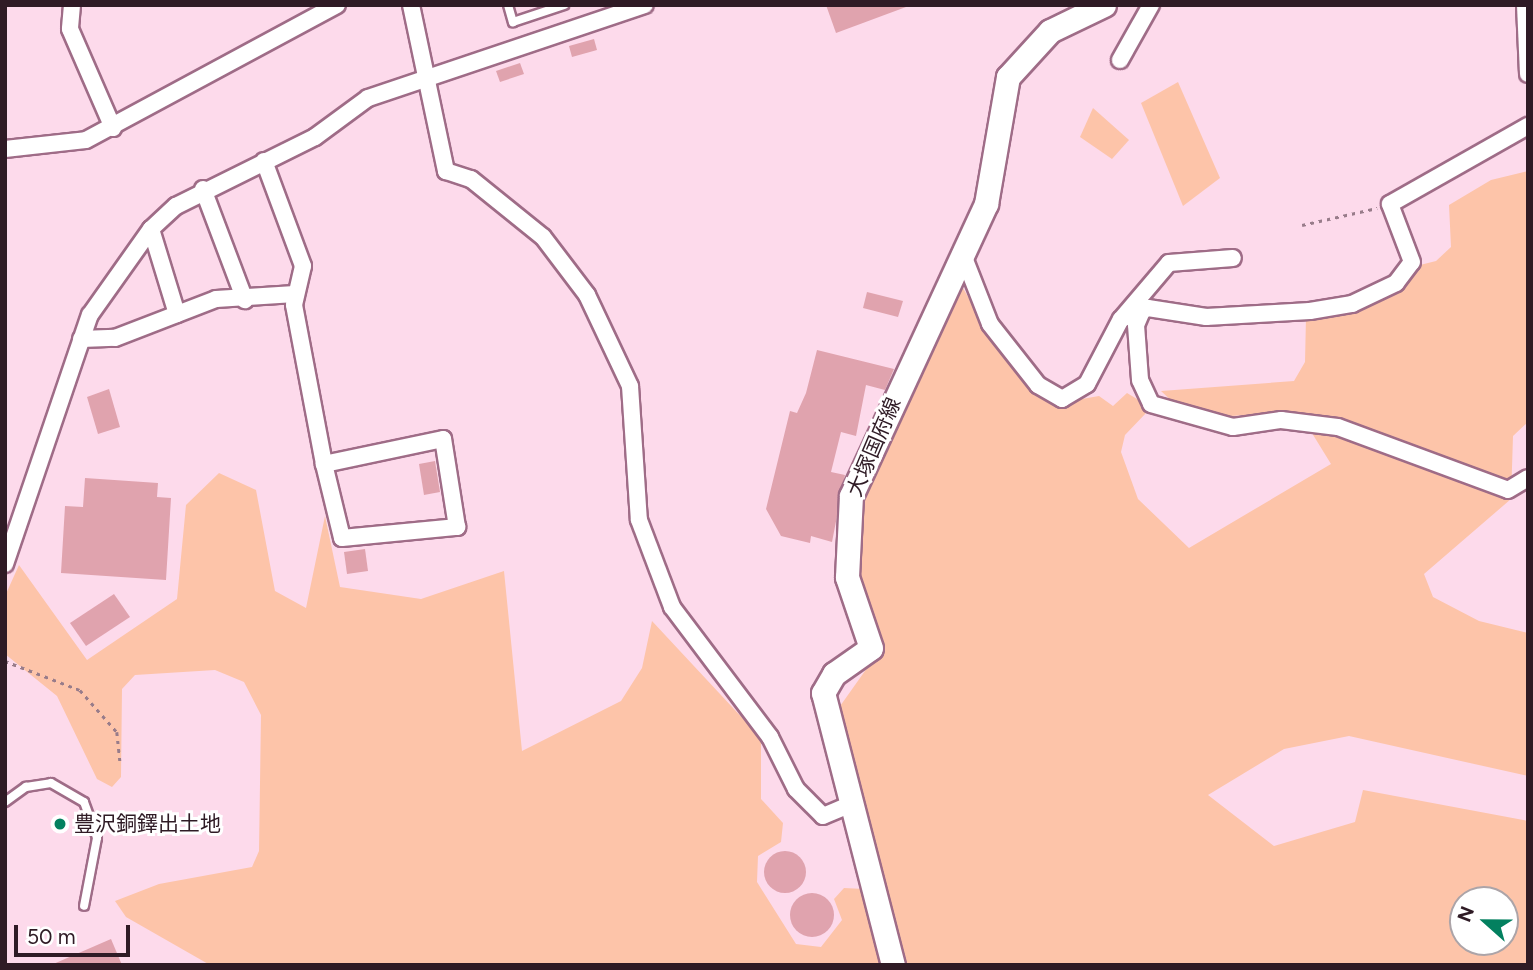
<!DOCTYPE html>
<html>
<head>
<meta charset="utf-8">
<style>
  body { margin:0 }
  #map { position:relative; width:1533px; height:970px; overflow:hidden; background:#fddaeb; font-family:Figtree,"Noto Sans JP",sans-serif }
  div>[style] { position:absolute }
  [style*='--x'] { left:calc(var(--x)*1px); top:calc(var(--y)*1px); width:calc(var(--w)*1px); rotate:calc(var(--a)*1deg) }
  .green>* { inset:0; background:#fdc4a9 }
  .building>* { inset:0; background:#e0a3ae }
  .round { border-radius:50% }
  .path>* { height:2.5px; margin-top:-1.25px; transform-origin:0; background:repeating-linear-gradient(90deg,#987c8a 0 3.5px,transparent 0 8.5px) }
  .roads { filter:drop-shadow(2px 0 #9f6c87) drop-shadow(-2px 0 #9f6c87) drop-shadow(0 2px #9f6c87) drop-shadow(0 -2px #9f6c87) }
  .service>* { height:8px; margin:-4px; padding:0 4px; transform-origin:4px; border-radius:4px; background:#fff }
  .minor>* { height:16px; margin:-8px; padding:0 8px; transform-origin:8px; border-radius:8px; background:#fff }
  .secondary>* { height:23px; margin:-11.5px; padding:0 11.5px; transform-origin:11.5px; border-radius:11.5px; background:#fff }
  .dots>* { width:19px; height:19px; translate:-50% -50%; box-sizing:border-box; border:4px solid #fff; border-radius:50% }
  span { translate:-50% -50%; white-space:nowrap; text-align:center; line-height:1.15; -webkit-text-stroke:6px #fff; paint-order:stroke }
  .street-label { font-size:21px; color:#2f1b25 }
  .poi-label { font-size:21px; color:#2f1b25 }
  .left { translate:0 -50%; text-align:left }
  .frame { position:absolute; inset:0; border:7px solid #2f1b25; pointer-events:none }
  .north { position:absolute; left:1449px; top:886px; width:70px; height:70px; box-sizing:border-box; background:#fff; border:2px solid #aca4a8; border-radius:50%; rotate:291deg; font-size:19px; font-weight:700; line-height:28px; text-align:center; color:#2f1b25 }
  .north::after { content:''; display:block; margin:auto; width:24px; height:32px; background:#03805f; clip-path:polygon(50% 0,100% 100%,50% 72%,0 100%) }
  .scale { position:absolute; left:14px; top:925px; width:116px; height:32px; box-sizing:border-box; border:4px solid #2f1b25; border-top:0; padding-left:9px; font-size:21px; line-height:24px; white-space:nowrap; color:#2f1b25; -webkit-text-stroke:5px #fff; paint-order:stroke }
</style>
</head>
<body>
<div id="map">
  <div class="green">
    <div style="clip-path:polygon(1178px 82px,1220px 178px,1183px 206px,1141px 103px)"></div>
    <div style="clip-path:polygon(1093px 108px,1129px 140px,1112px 159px,1080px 137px)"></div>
    <div style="clip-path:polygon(evenodd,1528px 171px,1528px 422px,1513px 436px,1511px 499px,1424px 574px,1433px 597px,1479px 621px,1528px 633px,1528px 776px,1349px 736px,1284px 749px,1208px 795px,1274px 846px,1355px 822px,1363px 790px,1528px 821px,1528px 965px,903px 965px,838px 709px,877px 654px,854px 572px,858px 497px,959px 281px,987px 330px,1065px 402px,1099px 396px,1113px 406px,1127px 393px,1142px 402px,1147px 412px,1125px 435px,1121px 452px,1138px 499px,1189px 548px,1331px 464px,1299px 412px,1231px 416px,1175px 404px,1161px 391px,1294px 381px,1305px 362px,1306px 317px,1398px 291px,1412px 267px,1436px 261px,1451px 247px,1449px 205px,1491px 180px,1528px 171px,1463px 900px,1505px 900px,1505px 942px,1463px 942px,1463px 900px)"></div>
    <div style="clip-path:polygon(219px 473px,256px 490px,275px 591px,306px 608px,325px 516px,340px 587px,421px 599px,504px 571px,522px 751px,621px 701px,642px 668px,652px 621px,761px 738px,761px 799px,783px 823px,781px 842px,758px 856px,757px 882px,796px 944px,821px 947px,842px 920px,834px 899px,844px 888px,864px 889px,885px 965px,210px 965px,126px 917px,115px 901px,159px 884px,252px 867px,259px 851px,261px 715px,244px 682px,215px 670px,135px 675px,122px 689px,121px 777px,112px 787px,97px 779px,57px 696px,5px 654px,5px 596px,19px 565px,87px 660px,177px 599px,186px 505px)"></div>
  </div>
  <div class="building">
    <div style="clip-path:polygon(826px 5px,906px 5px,906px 7px,836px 33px)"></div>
    <div style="clip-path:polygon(594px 39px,597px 50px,572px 57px,569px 46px)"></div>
    <div style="clip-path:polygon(520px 63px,524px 74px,500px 82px,496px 71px)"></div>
    <div style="clip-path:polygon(867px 292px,903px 301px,898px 317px,863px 308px)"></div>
    <div style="clip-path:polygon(817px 350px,894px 369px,885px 390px,866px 385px,856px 436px,841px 432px,831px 472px,845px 475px,832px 542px,811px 536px,810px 543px,781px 536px,766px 509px,790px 411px,797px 413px,806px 393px)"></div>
    <div style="clip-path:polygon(109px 389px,120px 427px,98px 434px,87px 397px)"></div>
    <div style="clip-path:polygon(435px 461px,440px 492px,424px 495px,419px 464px)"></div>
    <div style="clip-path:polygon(85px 478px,158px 483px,157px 497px,171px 498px,166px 580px,61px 573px,65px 506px,83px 507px)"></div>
    <div style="clip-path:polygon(365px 549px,368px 571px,347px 574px,344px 552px)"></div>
    <div style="clip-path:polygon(114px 594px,130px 617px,86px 646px,70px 623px)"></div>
    <div class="round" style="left:764px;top:851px;width:42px;height:42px"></div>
    <div class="round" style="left:790px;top:893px;width:44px;height:44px"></div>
    <div style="clip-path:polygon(111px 939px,122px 965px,51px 965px)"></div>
  </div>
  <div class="path">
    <div style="--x:1302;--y:225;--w:77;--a:-12.8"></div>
    <div style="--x:5;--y:661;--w:80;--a:21.1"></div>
    <div style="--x:80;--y:690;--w:56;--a:48.6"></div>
    <div style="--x:117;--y:732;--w:30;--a:84"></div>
  </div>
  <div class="roads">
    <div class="service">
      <div style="--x:508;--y:5;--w:18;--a:74"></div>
      <div style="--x:513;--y:22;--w:54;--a:-18.4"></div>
      <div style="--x:5;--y:802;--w:26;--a:-36"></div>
      <div style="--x:26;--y:787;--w:25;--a:-9"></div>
      <div style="--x:51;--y:783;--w:38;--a:30"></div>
      <div style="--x:84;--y:802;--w:38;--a:70"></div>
      <div style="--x:97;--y:838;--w:69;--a:100.8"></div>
    </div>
    <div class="minor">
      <div style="--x:72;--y:5;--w:24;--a:95"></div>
      <div style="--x:70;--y:29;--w:108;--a:66.5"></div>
      <div style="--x:411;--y:5;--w:170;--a:78.1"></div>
      <div style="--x:446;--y:171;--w:26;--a:18"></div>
      <div style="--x:471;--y:179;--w:92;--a:38.9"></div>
      <div style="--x:543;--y:237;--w:73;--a:52.8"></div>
      <div style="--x:587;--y:295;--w:101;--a:64.7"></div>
      <div style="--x:630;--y:386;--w:134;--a:86.2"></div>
      <div style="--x:639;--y:520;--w:93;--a:69.2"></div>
      <div style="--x:672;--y:607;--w:163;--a:53"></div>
      <div style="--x:770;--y:737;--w:58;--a:63.4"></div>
      <div style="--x:796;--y:789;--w:38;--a:45"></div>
      <div style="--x:823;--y:816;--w:30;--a:-23"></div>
      <div style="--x:1525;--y:5;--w:69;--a:87.5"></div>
      <div style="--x:1120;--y:60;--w:63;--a:-60.6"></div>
      <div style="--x:5;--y:149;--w:81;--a:-6.3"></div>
      <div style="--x:86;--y:140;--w:285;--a:-28.3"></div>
      <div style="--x:264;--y:161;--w:112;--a:69.6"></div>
      <div style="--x:303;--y:266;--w:40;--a:103"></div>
      <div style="--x:294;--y:305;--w:162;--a:79.3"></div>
      <div style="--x:324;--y:464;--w:76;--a:76.3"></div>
      <div style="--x:342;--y:538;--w:116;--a:-5.5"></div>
      <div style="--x:457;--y:527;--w:89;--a:-99"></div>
      <div style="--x:443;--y:439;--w:122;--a:168.1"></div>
      <div style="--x:203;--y:189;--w:119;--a:69.3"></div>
      <div style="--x:151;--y:229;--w:89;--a:73"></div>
      <div style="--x:963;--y:255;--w:74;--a:68.6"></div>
      <div style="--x:990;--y:324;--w:78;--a:51.8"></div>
      <div style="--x:1038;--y:385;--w:28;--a:30"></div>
      <div style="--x:1062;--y:399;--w:29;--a:-31"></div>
      <div style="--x:1087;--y:384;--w:73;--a:-62.4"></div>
      <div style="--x:1121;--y:319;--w:29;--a:-22"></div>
      <div style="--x:1148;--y:308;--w:59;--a:8.8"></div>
      <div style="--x:1206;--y:317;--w:104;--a:-3.3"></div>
      <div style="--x:1310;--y:311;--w:43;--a:-9.5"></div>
      <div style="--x:1352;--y:304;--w:49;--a:-25.5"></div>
      <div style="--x:1396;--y:283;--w:26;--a:-53"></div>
      <div style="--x:1412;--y:262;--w:62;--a:-110.8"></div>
      <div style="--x:1390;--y:204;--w:159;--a:-29.5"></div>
      <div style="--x:1142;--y:311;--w:15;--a:113"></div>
      <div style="--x:1136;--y:325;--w:55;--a:85.8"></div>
      <div style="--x:1140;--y:380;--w:26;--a:65"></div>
      <div style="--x:1151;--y:404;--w:85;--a:15.7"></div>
      <div style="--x:1233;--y:427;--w:49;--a:-8.3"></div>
      <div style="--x:1281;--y:420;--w:57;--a:7"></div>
      <div style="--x:1338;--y:427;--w:181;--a:20.3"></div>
      <div style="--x:1508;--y:490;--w:23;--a:-31"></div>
      <div style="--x:1123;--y:317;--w:71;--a:-49.6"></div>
      <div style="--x:1169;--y:263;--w:64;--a:-4.5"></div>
      <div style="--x:81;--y:339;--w:34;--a:-2"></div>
      <div style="--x:115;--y:338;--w:108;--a:-21.1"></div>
      <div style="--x:216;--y:299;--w:79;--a:-3.6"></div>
      <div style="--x:5;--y:564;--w:263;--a:-71.2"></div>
      <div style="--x:90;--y:315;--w:105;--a:-54.7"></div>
      <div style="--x:151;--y:229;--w:34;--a:-43"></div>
      <div style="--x:176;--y:206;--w:155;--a:-26.4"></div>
      <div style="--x:315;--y:137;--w:66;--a:-36.3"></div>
      <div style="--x:368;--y:98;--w:292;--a:-18.6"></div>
    </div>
    <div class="secondary">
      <div style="--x:893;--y:965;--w:281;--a:-104.4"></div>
      <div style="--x:823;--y:693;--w:22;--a:-60"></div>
      <div style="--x:834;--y:674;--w:45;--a:-35.1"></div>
      <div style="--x:871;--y:648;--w:75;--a:-108.7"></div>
      <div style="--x:847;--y:577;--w:81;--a:-87.2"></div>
      <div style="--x:851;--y:496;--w:322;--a:-65.2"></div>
      <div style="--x:986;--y:204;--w:129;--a:-80.2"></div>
      <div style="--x:1008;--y:77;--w:62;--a:-47.6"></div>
      <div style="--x:1050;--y:31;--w:60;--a:-25.7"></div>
    </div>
  </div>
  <div class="dots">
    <div style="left:60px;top:824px;background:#03805f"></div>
  </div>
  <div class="street-label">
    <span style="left:874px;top:447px;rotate:-67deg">大塚国府線</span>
  </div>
  <div class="poi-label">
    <span class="left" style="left:74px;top:824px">豊沢銅鐸出土地</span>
  </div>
  <div class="frame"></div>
  <div class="north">N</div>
  <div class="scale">50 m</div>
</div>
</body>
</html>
